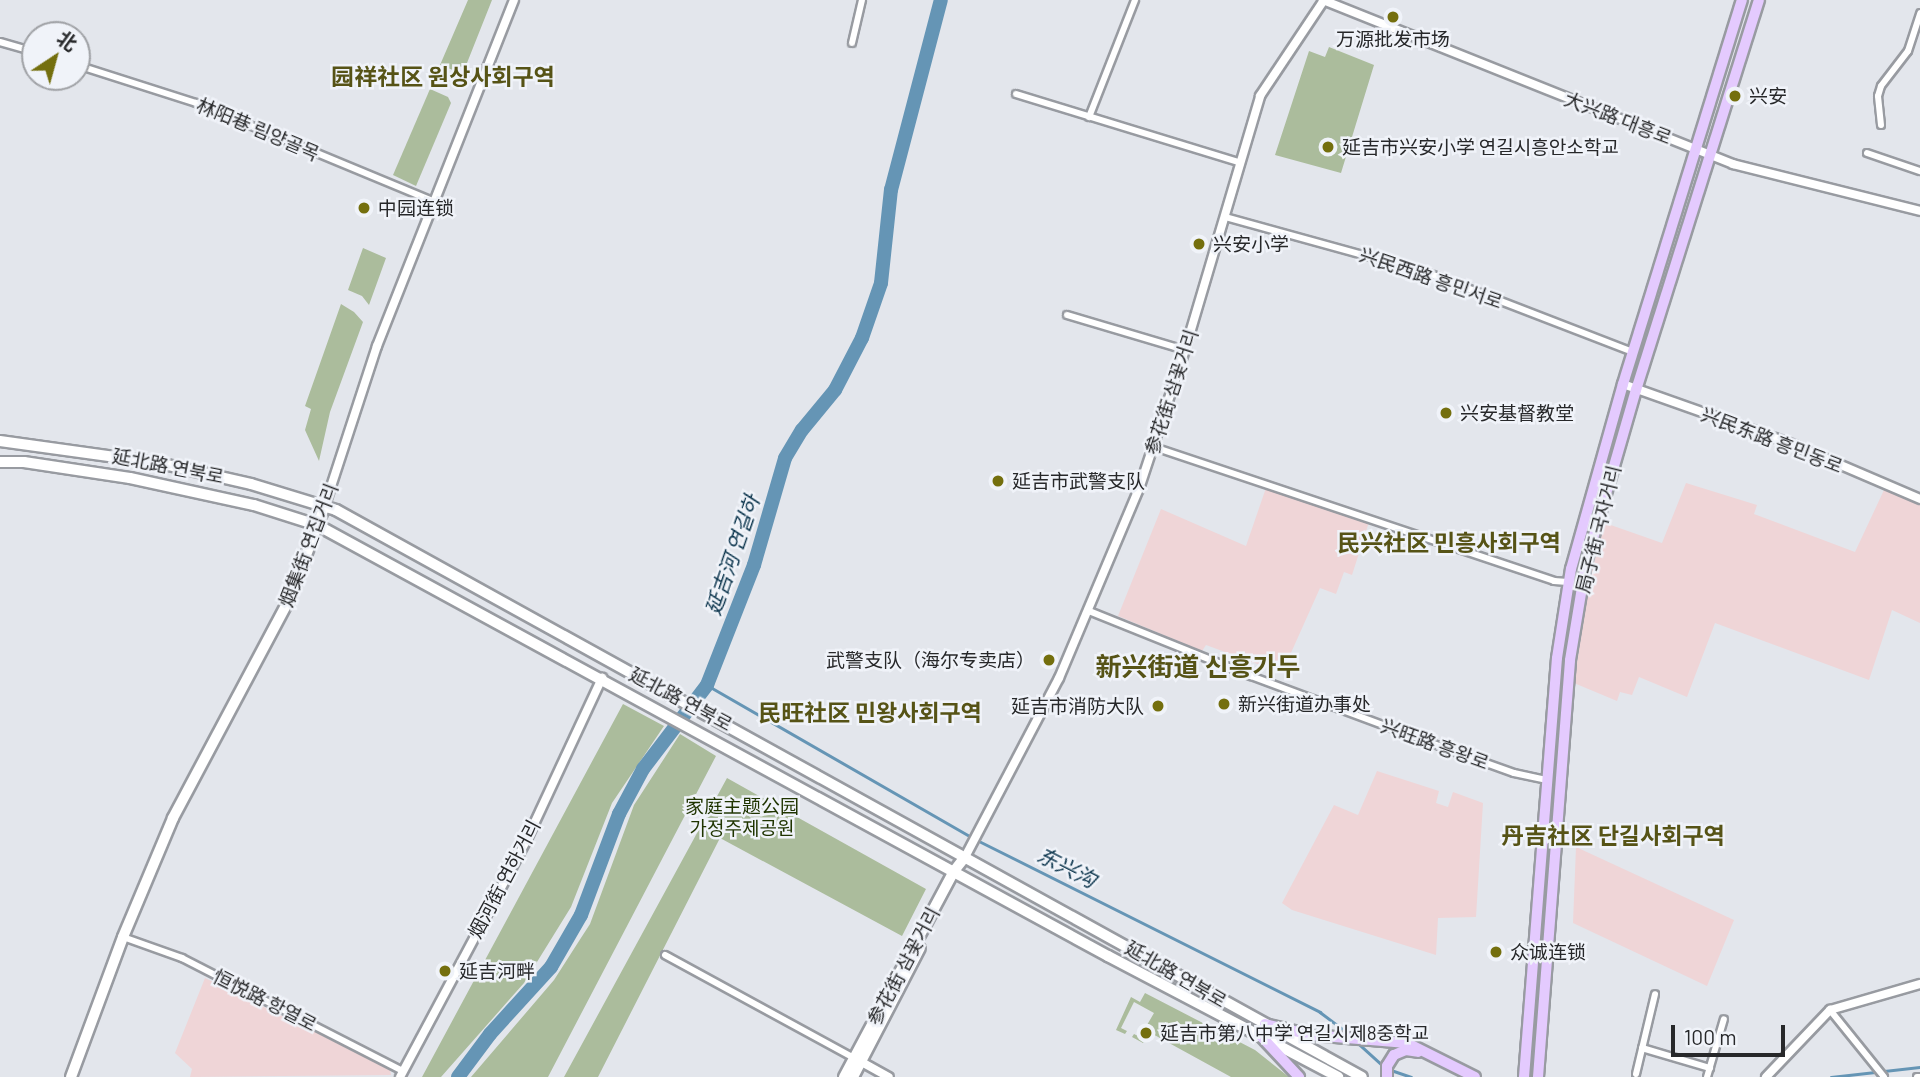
<!DOCTYPE html>
<html>
<head>
<meta charset="utf-8">
<style>
  body { margin:0 }
  #map { position:relative; width:1920px; height:1077px; overflow:hidden; background:#e3e6ec; font-family:Barlow,"Noto Sans SC","Noto Sans KR",sans-serif }
  div>[style] { position:absolute }
  [style*='--x'] { left:calc(var(--x)*1px); top:calc(var(--y)*1px); width:calc(var(--w)*1px); rotate:calc(var(--a)*1deg) }
  .industrial>* { inset:0; background:#efd5d7 }
  .green>* { inset:0; background:#abbc9c }
  .stream>* { height:2.5px; margin:-1.25px; padding:0 1.25px; transform-origin:1.25px; border-radius:1.25px; background:#6595b5 }
  .river>* { height:14px; margin:-7px; padding:0 7px; transform-origin:7px; border-radius:7px; background:#6595b5 }
  .roads { filter:drop-shadow(2px 0 #989ba1) drop-shadow(-2px 0 #989ba1) drop-shadow(0 2px #989ba1) drop-shadow(0 -2px #989ba1) }
  .minor>* { height:6px; margin:-3px; padding:0 3px; transform-origin:3px; border-radius:3px; background:#fff }
  .tertiary>* { height:8px; margin:-4px; padding:0 4px; transform-origin:4px; border-radius:4px; background:#fff }
  .secondary>* { height:10px; margin:-5px; padding:0 5px; transform-origin:5px; border-radius:5px; background:#fff }
  .primary>* { height:10px; margin:-5px; padding:0 5px; transform-origin:5px; border-radius:5px; background:#e4cafe }
  .dots>* { width:19px; height:19px; translate:-50% -50%; box-sizing:border-box; border:4px solid #f0f3f9; border-radius:50% }
  span { translate:-50% -50%; white-space:nowrap; text-align:center; line-height:1.15; -webkit-text-stroke:5px #f0f3f9; paint-order:stroke }
  .poi-label { font-size:19px; color:#27282a }
  .left { translate:0 -50%; text-align:left }
  .right { translate:-100% -50%; text-align:right }
  .street-label { font-size:19px; color:#27282a }
  .park-label { font-size:19px; color:#1f3400 }
  .water-label { font-size:21px; color:#0c354d; font-style:italic }
  .quarter-label { font-size:23px; color:#565316; font-weight:700 }
  .district-label { font-size:26px; color:#565316; font-weight:700 }
  .north { position:absolute; left:21px; top:21px; width:70px; height:70px; box-sizing:border-box; background:#f0f3f9; border:2px solid #a0a2a6; border-radius:50%; rotate:36deg; font-size:19px; font-weight:700; line-height:28px; text-align:center; color:#27282a }
  .north::after { content:''; display:block; margin:auto; width:24px; height:32px; background:#746f0e; clip-path:polygon(50% 0,100% 100%,50% 72%,0 100%) }
  .scale { position:absolute; left:1671px; top:1025px; width:114px; height:32px; box-sizing:border-box; border:4px solid #27282a; border-top:0; padding-left:9px; font-size:21px; line-height:24px; white-space:nowrap; color:#27282a; -webkit-text-stroke:5px #f0f3f9; paint-order:stroke }
</style>
</head>
<body>
<div id="map">
  <div class="industrial">
    <div style="clip-path:polygon(1686px 483px,1757px 505px,1754px 514px,1855px 552px,1884px 490px,1920px 505px,1920px 623px,1892px 610px,1869px 680px,1715px 623px,1687px 697px,1639px 677px,1632px 695px,1620px 692px,1617px 701px,1574px 683px,1589px 581px,1605px 523px,1662px 543px)"></div>
    <div style="clip-path:polygon(1267px 485px,1369px 522px,1352px 575px,1344px 572px,1336px 594px,1320px 588px,1282px 673px,1206px 645px,1202px 651px,1118px 616px,1161px 509px,1246px 546px)"></div>
    <div style="clip-path:polygon(1377px 771px,1439px 791px,1436px 803px,1448px 807px,1453px 792px,1483px 803px,1476px 917px,1438px 918px,1436px 955px,1292px 910px,1282px 903px,1334px 805px,1358px 815px)"></div>
    <div style="clip-path:polygon(1576px 847px,1734px 920px,1707px 986px,1573px 923px)"></div>
    <div style="clip-path:polygon(205px 978px,390px 1069px,391px 1075px,190px 1077px,192px 1069px,175px 1053px)"></div>
  </div>
  <div class="green">
    <div style="clip-path:polygon(468px 0,492px 0,465px 68px,459px 66px,458px 72px,440px 65px)"></div>
    <div style="clip-path:polygon(1329px 47px,1374px 65px,1341px 173px,1275px 155px,1309px 51px,1325px 57px)"></div>
    <div style="clip-path:polygon(430px 89px,448px 97px,451px 103px,416px 186px,393px 175px)"></div>
    <div style="clip-path:polygon(363px 248px,386px 258px,369px 305px,362px 296px,348px 290px)"></div>
    <div style="clip-path:polygon(341px 304px,354px 312px,363px 322px,330px 412px,319px 461px,305px 430px,311px 409px,305px 406px)"></div>
    <div style="clip-path:polygon(623px 704px,664px 726px,612px 803px,571px 907px,524px 983px,441px 1077px,422px 1077px)"></div>
    <div style="clip-path:polygon(680px 734px,716px 756px,548px 1077px,471px 1077px,554px 980px,579px 941px,590px 924px,634px 805px)"></div>
    <div style="clip-path:polygon(727px 778px,926px 889px,902px 936px,720px 838px,598px 1077px,564px 1077px)"></div>
    <div style="clip-path:polygon(1145px 993px,1255px 1050px,1289px 1077px,1231px 1077px,1149px 1032px,1143px 1043px,1132px 1037px,1134px 1034px,1140px 1037px,1154px 1013px,1134px 1002px,1121px 1028px,1127px 1031px,1125px 1034px,1116px 1030px,1131px 997px,1140px 1002px)"></div>
  </div>
  <div class="stream">
    <div style="--x:707;--y:685;--w:305;--a:29.9"></div>
    <div style="--x:977;--y:840;--w:384;--a:26.6"></div>
    <div style="--x:1320;--y:1012;--w:36;--a:37"></div>
    <div style="--x:1359;--y:1044;--w:31;--a:42"></div>
    <div style="--x:1391;--y:1070;--w:21;--a:19"></div>
    <div style="--x:1831;--y:1077;--w:90;--a:-6.4"></div>
  </div>
  <div class="river">
    <div style="--x:458;--y:1077;--w:54;--a:-53.3"></div>
    <div style="--x:490;--y:1034;--w:91;--a:-47.7"></div>
    <div style="--x:551;--y:967;--w:60;--a:-60"></div>
    <div style="--x:581;--y:915;--w:108;--a:-69.4"></div>
    <div style="--x:619;--y:814;--w:51;--a:-61.9"></div>
    <div style="--x:643;--y:769;--w:106;--a:-52.7"></div>
    <div style="--x:707;--y:685;--w:129;--a:-68.6"></div>
    <div style="--x:754;--y:565;--w:111;--a:-73.8"></div>
    <div style="--x:785;--y:458;--w:33;--a:-59"></div>
    <div style="--x:802;--y:430;--w:52;--a:-50.5"></div>
    <div style="--x:835;--y:390;--w:59;--a:-62.6"></div>
    <div style="--x:862;--y:338;--w:58;--a:-70.9"></div>
    <div style="--x:881;--y:283;--w:94;--a:-83.9"></div>
    <div style="--x:891;--y:190;--w:196;--a:-75.3"></div>
  </div>
  <div class="roads">
    <div class="minor">
      <div style="--x:0;--y:42;--w:36;--a:16"></div>
      <div style="--x:852;--y:43;--w:44;--a:-76.9"></div>
      <div style="--x:77;--y:65;--w:125;--a:17.7"></div>
      <div style="--x:196;--y:103;--w:259;--a:22.5"></div>
      <div style="--x:1016;--y:94;--w:235;--a:17"></div>
      <div style="--x:1089;--y:117;--w:126;--a:-68.5"></div>
      <div style="--x:1881;--y:125;--w:29;--a:-96"></div>
      <div style="--x:1878;--y:96;--w:10;--a:-73"></div>
      <div style="--x:1881;--y:86;--w:44;--a:-52.4"></div>
      <div style="--x:1908;--y:51;--w:40;--a:-72"></div>
      <div style="--x:1867;--y:153;--w:56;--a:18.8"></div>
      <div style="--x:1225;--y:217;--w:211;--a:15.4"></div>
      <div style="--x:1428;--y:273;--w:220;--a:21.1"></div>
      <div style="--x:1067;--y:315;--w:123;--a:16.5"></div>
      <div style="--x:1154;--y:447;--w:422;--a:18.5"></div>
      <div style="--x:1554;--y:581;--w:14;--a:4"></div>
      <div style="--x:1089;--y:611;--w:175;--a:21.9"></div>
      <div style="--x:1251;--y:676;--w:221;--a:20.4"></div>
      <div style="--x:1458;--y:753;--w:59;--a:19.7"></div>
      <div style="--x:1514;--y:773;--w:34;--a:12"></div>
      <div style="--x:123;--y:937;--w:63;--a:19.6"></div>
      <div style="--x:182;--y:958;--w:248;--a:27.1"></div>
      <div style="--x:665;--y:955;--w:215;--a:28.6"></div>
      <div style="--x:1830;--y:1010;--w:86;--a:51.1"></div>
      <div style="--x:1642;--y:1048;--w:71;--a:16.4"></div>
      <div style="--x:1636;--y:1074;--w:82;--a:-76.6"></div>
      <div style="--x:1707;--y:1077;--w:60;--a:-73.7"></div>
      <div style="--x:1917;--y:1077;--w:3;--a:0"></div>
    </div>
    <div class="tertiary">
      <div style="--x:1323;--y:0;--w:442;--a:21.8"></div>
      <div style="--x:1733;--y:164;--w:193;--a:14.1"></div>
      <div style="--x:1623;--y:384;--w:174;--a:19.5"></div>
      <div style="--x:1787;--y:442;--w:145;--a:23.2"></div>
      <div style="--x:325;--y:505;--w:167;--a:-71.9"></div>
      <div style="--x:377;--y:346;--w:372;--a:-68.4"></div>
      <div style="--x:965;--y:857;--w:202;--a:-62.3"></div>
      <div style="--x:1059;--y:678;--w:205;--a:-67.1"></div>
      <div style="--x:1139;--y:489;--w:146;--a:-71.7"></div>
      <div style="--x:1185;--y:350;--w:265;--a:-73.5"></div>
      <div style="--x:1260;--y:96;--w:115;--a:-56.3"></div>
      <div style="--x:858;--y:1060;--w:35;--a:29"></div>
      <div style="--x:400;--y:1077;--w:270;--a:-61.9"></div>
      <div style="--x:527;--y:839;--w:178;--a:-65"></div>
      <div style="--x:1766;--y:1077;--w:93;--a:-46.3"></div>
      <div style="--x:1830;--y:1010;--w:94;--a:-16.1"></div>
    </div>
    <div class="secondary">
      <div style="--x:0;--y:441;--w:161;--a:7.9"></div>
      <div style="--x:159;--y:463;--w:94;--a:12.9"></div>
      <div style="--x:251;--y:484;--w:89;--a:17"></div>
      <div style="--x:336;--y:510;--w:1172;--a:28.93"></div>
      <div style="--x:0;--y:462;--w:24;--a:0"></div>
      <div style="--x:24;--y:462;--w:107;--a:8.6"></div>
      <div style="--x:130;--y:478;--w:127;--a:12.3"></div>
      <div style="--x:254;--y:505;--w:66;--a:17.6"></div>
      <div style="--x:317;--y:525;--w:901;--a:28.59"></div>
      <div style="--x:1108;--y:956;--w:260;--a:27.7"></div>
      <div style="--x:71;--y:1077;--w:149;--a:-69.6"></div>
      <div style="--x:123;--y:937;--w:129;--a:-67.2"></div>
      <div style="--x:173;--y:818;--w:247;--a:-62"></div>
      <div style="--x:289;--y:600;--w:102;--a:-69.2"></div>
      <div style="--x:844;--y:1077;--w:234;--a:-61.9"></div>
      <div style="--x:954;--y:871;--w:18;--a:-52"></div>
      <div style="--x:853;--y:1077;--w:145;--a:-62.6"></div>
    </div>
    <div class="primary">
      <div style="--x:1265;--y:1024;--w:47;--a:13.4"></div>
      <div style="--x:1311;--y:1035;--w:96;--a:4.8"></div>
      <div style="--x:1407;--y:1043;--w:76;--a:26.6"></div>
      <div style="--x:1259;--y:1034;--w:59;--a:47.1"></div>
      <div style="--x:1387;--y:1077;--w:11;--a:-90"></div>
      <div style="--x:1387;--y:1066;--w:13;--a:-58"></div>
      <div style="--x:1394;--y:1055;--w:13;--a:-23"></div>
      <div style="--x:1406;--y:1050;--w:12;--a:9"></div>
      <div style="--x:1524;--y:1077;--w:420;--a:-85.5"></div>
      <div style="--x:1557;--y:658;--w:90;--a:-81.1"></div>
      <div style="--x:1571;--y:569;--w:192;--a:-74.3"></div>
      <div style="--x:1623;--y:384;--w:402;--a:-72.8"></div>
      <div style="--x:1538;--y:1077;--w:418;--a:-85.6"></div>
      <div style="--x:1570;--y:660;--w:98;--a:-80.6"></div>
      <div style="--x:1586;--y:563;--w:180;--a:-73.9"></div>
      <div style="--x:1636;--y:390;--w:409;--a:-72.5"></div>
    </div>
  </div>
  <div class="dots">
    <div style="left:1393px;top:17px;background:#746f0e"></div>
    <div style="left:1735px;top:96px;background:#746f0e"></div>
    <div style="left:1328px;top:147px;background:#746f0e"></div>
    <div style="left:364px;top:208px;background:#746f0e"></div>
    <div style="left:1199px;top:244px;background:#746f0e"></div>
    <div style="left:1446px;top:413px;background:#746f0e"></div>
    <div style="left:998px;top:481px;background:#746f0e"></div>
    <div style="left:1049px;top:660px;background:#746f0e"></div>
    <div style="left:1224px;top:704px;background:#746f0e"></div>
    <div style="left:1158px;top:706px;background:#746f0e"></div>
    <div style="left:1496px;top:952px;background:#746f0e"></div>
    <div style="left:445px;top:971px;background:#746f0e"></div>
    <div style="left:1146px;top:1033px;background:#746f0e"></div>
  </div>
  <div class="poi-label">
    <span style="left:1393px;top:39px">万源批发市场</span>
    <span class="left" style="left:1749px;top:96px">兴安</span>
    <span class="left" style="left:1342px;top:147px">延吉市兴安小学 연길시흥안소학교</span>
    <span class="left" style="left:378px;top:208px">中园连锁</span>
    <span class="left" style="left:1213px;top:244px">兴安小学</span>
    <span class="left" style="left:1460px;top:413px">兴安基督教堂</span>
    <span class="left" style="left:1012px;top:481px">延吉市武警支队</span>
    <span class="right" style="left:1035px;top:660px">武警支队（海尔专卖店）</span>
    <span class="left" style="left:1238px;top:704px">新兴街道办事处</span>
    <span class="right" style="left:1144px;top:706px">延吉市消防大队</span>
    <span class="left" style="left:1510px;top:952px">众诚连锁</span>
    <span class="left" style="left:459px;top:971px">延吉河畔</span>
    <span class="left" style="left:1160px;top:1033px">延吉市第八中学 연길시제8중학교</span>
  </div>
  <div class="street-label">
    <span style="left:1618px;top:118px;rotate:21deg">大兴路 대흥로</span>
    <span style="left:258px;top:129px;rotate:23deg">林阳巷 림양골목</span>
    <span style="left:1431px;top:278px;rotate:19deg">兴民西路 흥민서로</span>
    <span style="left:1171px;top:392px;rotate:-72deg">参花街 삼꽃거리</span>
    <span style="left:1772px;top:440px;rotate:21deg">兴民东路 흥민동로</span>
    <span style="left:168px;top:466px;rotate:11deg">延北路 연북로</span>
    <span style="left:1598px;top:529px;rotate:-76deg">局子街 국자거리</span>
    <span style="left:308px;top:545px;rotate:-69deg">烟集街 연집거리</span>
    <span style="left:681px;top:699px;rotate:28deg">延北路 연북로</span>
    <span style="left:1435px;top:744px;rotate:20deg">兴旺路 흥왕로</span>
    <span style="left:504px;top:879px;rotate:-62deg">烟河街 연하거리</span>
    <span style="left:903px;top:966px;rotate:-62deg">参花街 삼꽃거리</span>
    <span style="left:1176px;top:974px;rotate:30deg">延北路 연북로</span>
    <span style="left:265px;top:1000px;rotate:27deg">恒悦路 항열로</span>
  </div>
  <div class="park-label">
    <span style="left:742px;top:817px">家庭主题公园<br>가정주제공원</span>
  </div>
  <div class="water-label">
    <span style="left:732px;top:555px;rotate:-71deg">延吉河 연길하</span>
    <span style="left:1067px;top:867px;rotate:27deg">东兴沟</span>
  </div>
  <div class="quarter-label">
    <span style="left:443px;top:76px">园祥社区 원상사회구역</span>
    <span style="left:1449px;top:542px">民兴社区 민흥사회구역</span>
    <span style="left:870px;top:712px">民旺社区 민왕사회구역</span>
    <span style="left:1613px;top:835px">丹吉社区 단길사회구역</span>
  </div>
  <div class="district-label">
    <span style="left:1198px;top:666px">新兴街道 신흥가두</span>
  </div>
  <div class="north">北</div>
  <div class="scale">100 m</div>
</div>
</body>
</html>
